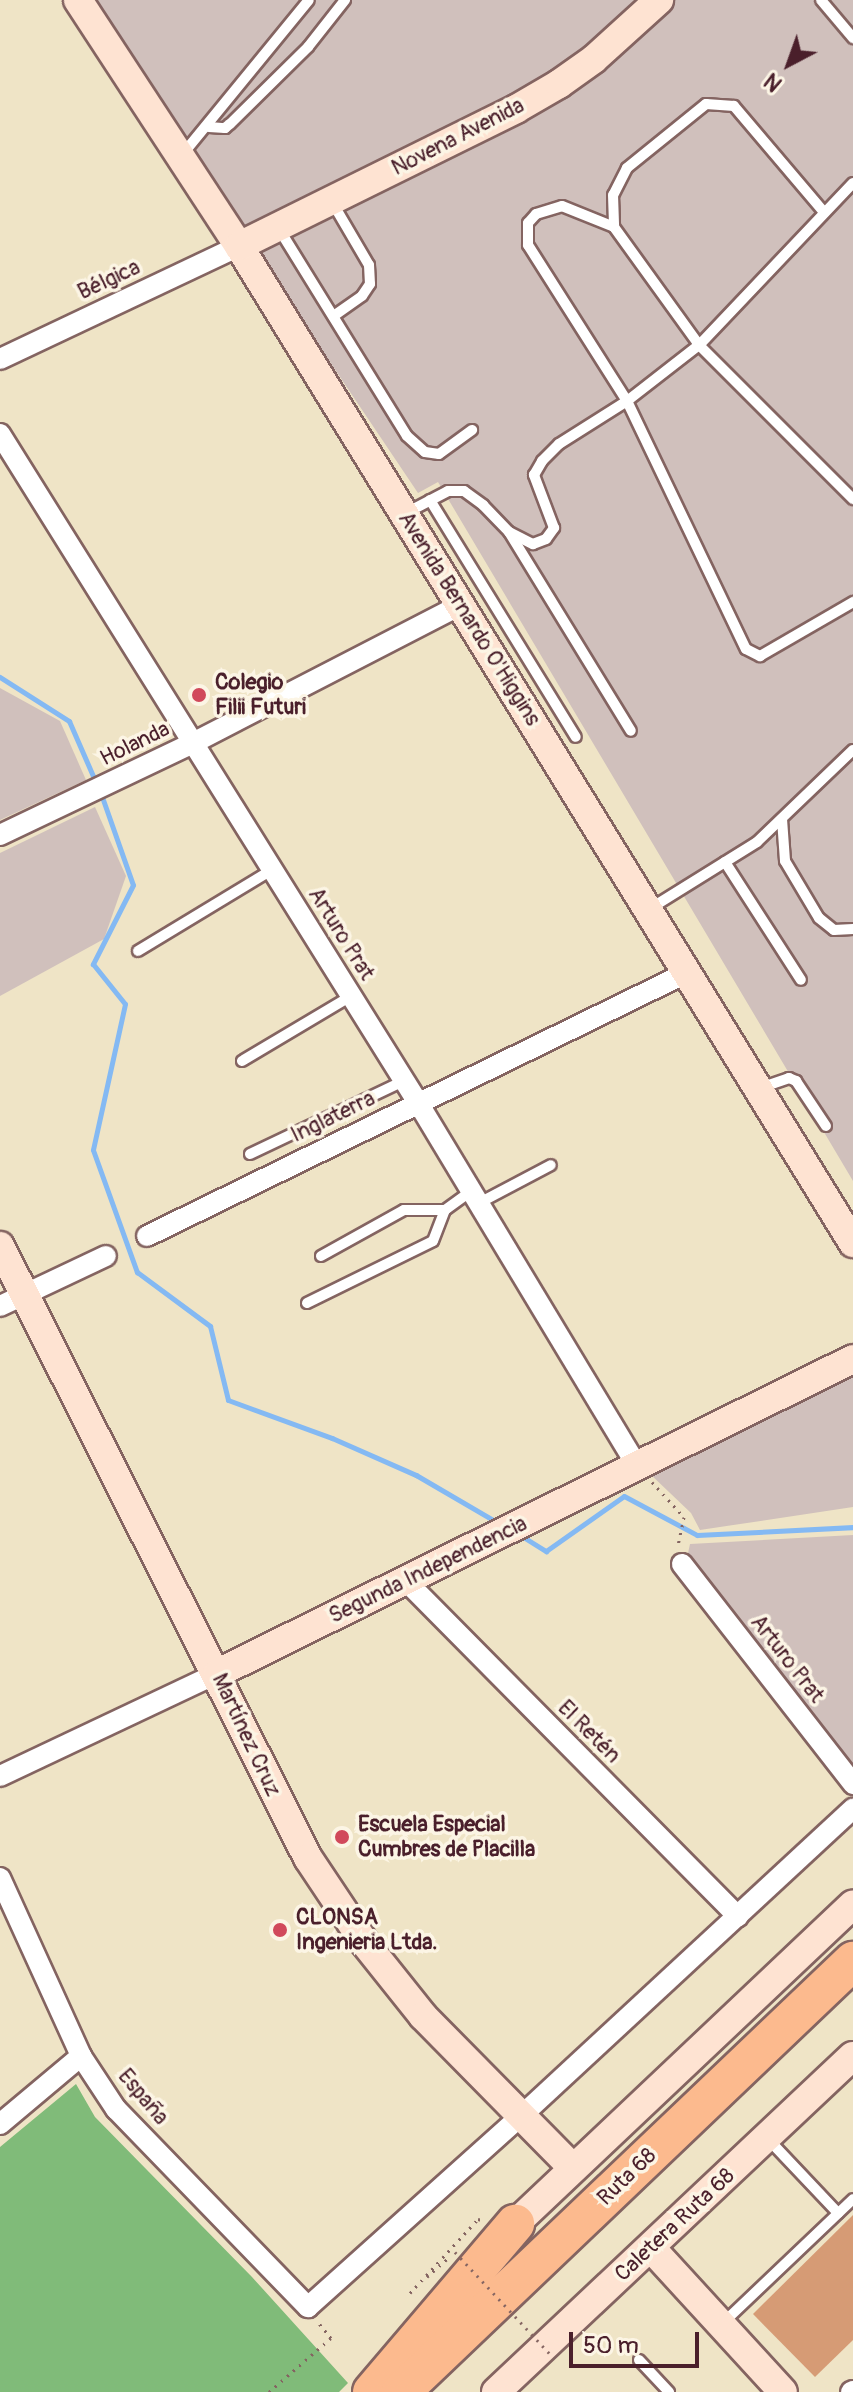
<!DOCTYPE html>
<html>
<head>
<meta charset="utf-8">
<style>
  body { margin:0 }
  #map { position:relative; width:853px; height:2392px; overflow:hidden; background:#efe4c6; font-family:Pangolin,sans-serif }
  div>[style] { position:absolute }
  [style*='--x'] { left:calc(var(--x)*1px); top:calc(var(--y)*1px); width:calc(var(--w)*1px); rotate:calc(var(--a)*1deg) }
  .industrial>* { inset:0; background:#d0c0bc }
  .forest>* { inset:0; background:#80bb79 }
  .stream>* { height:5px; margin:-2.5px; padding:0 2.5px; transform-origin:2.5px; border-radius:2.5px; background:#84b9f3 }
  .building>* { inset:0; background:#d69b75 }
  .path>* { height:3px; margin-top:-1.5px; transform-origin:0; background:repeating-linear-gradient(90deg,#846461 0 2px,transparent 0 8px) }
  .roads { filter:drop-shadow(2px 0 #846461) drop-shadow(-2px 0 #846461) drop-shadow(0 2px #846461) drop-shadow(0 -2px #846461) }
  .lane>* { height:10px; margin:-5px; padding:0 5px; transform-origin:5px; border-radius:5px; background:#fff }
  .street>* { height:20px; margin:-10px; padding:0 10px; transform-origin:10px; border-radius:10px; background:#fff }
  .secondary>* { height:28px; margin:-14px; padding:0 14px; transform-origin:14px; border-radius:14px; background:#fee3d2 }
  .highway>* { height:38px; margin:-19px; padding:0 19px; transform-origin:19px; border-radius:19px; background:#fcba8e }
  .path-bridge>* { height:3px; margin-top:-1.5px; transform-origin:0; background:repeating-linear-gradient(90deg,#846461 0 2px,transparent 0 8px) }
  .dots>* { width:22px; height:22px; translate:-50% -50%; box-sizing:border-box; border:4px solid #fcf5e5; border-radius:50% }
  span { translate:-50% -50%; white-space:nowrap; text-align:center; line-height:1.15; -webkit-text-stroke:7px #fcf5e5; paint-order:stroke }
  .street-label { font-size:22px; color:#4a1f2b }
  .poi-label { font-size:22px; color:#4a1f2b; font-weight:700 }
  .left { translate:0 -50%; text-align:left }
  .north { position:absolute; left:749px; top:24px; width:80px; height:80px; -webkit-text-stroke:6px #fcf5e5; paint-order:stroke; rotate:221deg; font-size:22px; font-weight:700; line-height:32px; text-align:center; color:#4a1f2b }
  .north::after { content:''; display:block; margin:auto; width:28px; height:36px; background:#4a1f2b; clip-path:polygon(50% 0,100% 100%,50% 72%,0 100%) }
  .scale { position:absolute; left:569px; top:2332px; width:130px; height:36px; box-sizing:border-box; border:4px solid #4a1f2b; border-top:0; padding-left:10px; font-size:24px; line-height:28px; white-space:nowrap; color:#4a1f2b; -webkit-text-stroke:6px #fcf5e5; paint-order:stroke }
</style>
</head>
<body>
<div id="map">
  <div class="industrial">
    <div style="clip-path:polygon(93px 0,853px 0,853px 1181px,438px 482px,418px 493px,229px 212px)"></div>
    <div style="clip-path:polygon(0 688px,60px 721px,86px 780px,0 820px)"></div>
    <div style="clip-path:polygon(95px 807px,126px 876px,104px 939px,0 996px,0 853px)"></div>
    <div style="clip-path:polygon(853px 1375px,853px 1507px,700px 1530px,691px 1513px,649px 1473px)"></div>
    <div style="clip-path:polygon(853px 1535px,853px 1772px,687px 1558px,690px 1544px)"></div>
  </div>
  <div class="forest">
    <div style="clip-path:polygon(76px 2084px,95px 2117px,252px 2277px,348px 2383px,339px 2392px,0 2392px,0 2147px)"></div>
  </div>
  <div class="stream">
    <div style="--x:0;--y:677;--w:82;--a:32.5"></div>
    <div style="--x:69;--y:721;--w:70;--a:66.4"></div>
    <div style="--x:101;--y:794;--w:96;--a:70.6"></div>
    <div style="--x:133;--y:885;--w:89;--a:116.9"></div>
    <div style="--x:93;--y:964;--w:51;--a:51.3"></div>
    <div style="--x:125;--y:1004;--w:149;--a:102.4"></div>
    <div style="--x:93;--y:1150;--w:130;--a:70.2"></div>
    <div style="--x:137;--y:1272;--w:91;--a:36.5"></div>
    <div style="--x:210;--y:1326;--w:76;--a:76.3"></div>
    <div style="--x:228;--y:1400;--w:111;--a:20.1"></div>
    <div style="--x:332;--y:1438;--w:92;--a:23.8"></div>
    <div style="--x:416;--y:1475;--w:95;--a:30.3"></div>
    <div style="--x:520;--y:1535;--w:31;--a:32"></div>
    <div style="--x:546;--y:1551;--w:95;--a:-35.2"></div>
    <div style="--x:624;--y:1496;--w:83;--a:28.1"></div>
    <div style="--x:697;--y:1535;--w:156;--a:-2.9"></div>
  </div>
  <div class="building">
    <div style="clip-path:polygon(853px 2215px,853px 2340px,815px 2377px,753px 2314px)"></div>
  </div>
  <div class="path">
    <div style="--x:652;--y:1482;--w:47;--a:47.6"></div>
    <div style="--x:684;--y:1517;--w:29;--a:102"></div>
    <div style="--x:427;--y:2277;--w:28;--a:-42"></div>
    <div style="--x:410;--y:2293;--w:100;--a:-47.4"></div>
    <div style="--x:478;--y:2219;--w:4;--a:14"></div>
    <div style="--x:269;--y:2392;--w:82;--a:-41.1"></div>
    <div style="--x:331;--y:2338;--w:19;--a:-129"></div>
  </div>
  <div class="roads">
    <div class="lane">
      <div style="--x:821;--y:0;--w:50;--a:49.9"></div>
      <div style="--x:209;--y:127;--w:16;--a:4"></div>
      <div style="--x:225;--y:128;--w:6;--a:-39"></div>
      <div style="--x:230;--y:124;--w:110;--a:-44.6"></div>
      <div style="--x:308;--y:47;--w:60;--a:-51.8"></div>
      <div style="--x:182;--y:155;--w:200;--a:-50.7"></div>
      <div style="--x:853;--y:183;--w:224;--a:133.5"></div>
      <div style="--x:699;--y:345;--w:91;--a:142.1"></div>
      <div style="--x:627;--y:401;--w:275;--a:64.4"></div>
      <div style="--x:746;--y:649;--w:16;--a:27"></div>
      <div style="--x:760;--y:656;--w:108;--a:-30.1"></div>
      <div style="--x:332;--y:202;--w:73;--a:59.6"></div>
      <div style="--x:369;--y:265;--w:19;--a:87"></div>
      <div style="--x:370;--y:284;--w:14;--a:124"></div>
      <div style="--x:362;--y:296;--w:35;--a:145"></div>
      <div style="--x:823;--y:211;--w:138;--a:-130.3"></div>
      <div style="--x:734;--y:106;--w:28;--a:-176"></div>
      <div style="--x:706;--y:104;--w:102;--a:141"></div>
      <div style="--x:627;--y:168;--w:30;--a:117"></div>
      <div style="--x:613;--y:195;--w:32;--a:88"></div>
      <div style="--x:614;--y:227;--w:145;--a:54.2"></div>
      <div style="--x:699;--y:345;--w:218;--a:45"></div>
      <div style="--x:279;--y:229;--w:243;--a:58.3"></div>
      <div style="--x:407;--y:436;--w:24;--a:42"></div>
      <div style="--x:425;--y:452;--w:14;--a:8"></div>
      <div style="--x:439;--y:454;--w:41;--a:-36"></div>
      <div style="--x:430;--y:500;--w:278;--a:58.4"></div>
      <div style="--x:406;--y:513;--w:47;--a:-27.6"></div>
      <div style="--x:448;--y:491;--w:16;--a:0"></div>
      <div style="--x:464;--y:491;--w:24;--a:36"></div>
      <div style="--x:483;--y:505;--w:37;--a:46"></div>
      <div style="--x:509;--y:532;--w:233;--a:58.5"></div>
      <div style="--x:509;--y:532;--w:27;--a:27"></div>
      <div style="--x:533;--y:544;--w:14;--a:-21"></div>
      <div style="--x:546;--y:539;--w:14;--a:-54"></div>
      <div style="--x:554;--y:528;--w:57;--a:-110.7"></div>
      <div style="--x:534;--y:475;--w:16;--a:-60"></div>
      <div style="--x:542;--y:461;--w:24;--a:-45"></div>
      <div style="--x:559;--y:444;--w:80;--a:-32.3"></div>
      <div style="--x:627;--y:401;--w:185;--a:-122.4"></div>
      <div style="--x:528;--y:245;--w:22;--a:-90"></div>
      <div style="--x:528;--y:223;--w:12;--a:-48"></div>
      <div style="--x:536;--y:214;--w:27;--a:-17"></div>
      <div style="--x:562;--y:206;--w:56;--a:22"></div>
      <div style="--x:782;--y:819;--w:42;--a:85.9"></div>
      <div style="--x:785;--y:861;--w:66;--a:59.2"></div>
      <div style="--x:819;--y:918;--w:19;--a:39"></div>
      <div style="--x:834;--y:930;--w:19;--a:-3"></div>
      <div style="--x:725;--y:862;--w:140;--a:57.2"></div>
      <div style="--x:651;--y:908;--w:125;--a:-31.9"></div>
      <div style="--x:757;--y:842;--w:133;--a:-43.8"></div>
      <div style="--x:138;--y:951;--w:157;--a:-31.2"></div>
      <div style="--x:242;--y:1061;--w:127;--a:-30.8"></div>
      <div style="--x:760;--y:1088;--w:31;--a:-19"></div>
      <div style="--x:789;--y:1078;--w:8;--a:23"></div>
      <div style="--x:796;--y:1081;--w:54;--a:56.3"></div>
      <div style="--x:250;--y:1154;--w:170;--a:-25.4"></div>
      <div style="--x:479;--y:1203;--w:81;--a:-27.8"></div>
      <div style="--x:321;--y:1256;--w:95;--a:-29"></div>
      <div style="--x:404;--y:1210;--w:41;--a:0"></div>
      <div style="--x:307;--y:1303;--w:140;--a:-26.2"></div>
      <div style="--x:433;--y:1241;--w:33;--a:-69"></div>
      <div style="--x:445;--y:1210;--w:32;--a:-36"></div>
      <div style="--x:768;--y:2139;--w:102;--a:46.6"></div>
      <div style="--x:724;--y:2322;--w:178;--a:-43.6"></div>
      <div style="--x:639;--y:2360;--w:44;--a:46.8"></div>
    </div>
    <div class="street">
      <div style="--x:0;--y:359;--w:264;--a:-25.3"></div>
      <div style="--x:0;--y:434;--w:787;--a:57.99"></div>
      <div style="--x:417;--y:1101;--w:424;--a:58.9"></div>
      <div style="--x:0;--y:835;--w:214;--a:-25.5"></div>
      <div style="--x:193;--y:743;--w:299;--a:-27.3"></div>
      <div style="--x:147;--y:1236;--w:602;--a:-26.01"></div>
      <div style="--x:0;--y:1306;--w:117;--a:-25.3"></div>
      <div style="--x:682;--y:1564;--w:279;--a:52.1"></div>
      <div style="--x:406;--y:1581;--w:472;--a:45.3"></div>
      <div style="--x:0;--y:1776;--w:241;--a:-25.3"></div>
      <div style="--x:0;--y:1878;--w:196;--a:65.5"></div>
      <div style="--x:81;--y:2056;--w:64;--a:56.6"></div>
      <div style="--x:116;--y:2109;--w:276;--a:45.9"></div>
      <div style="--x:308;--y:2307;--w:285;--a:-41.9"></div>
      <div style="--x:520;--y:2117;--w:454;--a:-42.8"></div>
      <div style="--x:0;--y:2124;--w:106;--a:-40"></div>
      <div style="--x:851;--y:2392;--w:2;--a:-27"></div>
    </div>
    <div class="secondary">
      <div style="--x:78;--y:0;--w:294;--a:56.8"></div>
      <div style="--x:239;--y:246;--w:1171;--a:58.37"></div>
      <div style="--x:239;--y:246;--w:309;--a:-26.3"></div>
      <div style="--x:516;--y:109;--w:50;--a:-30.2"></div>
      <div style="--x:559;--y:84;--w:43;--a:-35.5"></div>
      <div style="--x:594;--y:59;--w:88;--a:-42.2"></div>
      <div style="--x:0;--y:1246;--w:685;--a:63.29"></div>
      <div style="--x:308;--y:1858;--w:101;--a:56.3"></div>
      <div style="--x:364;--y:1942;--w:95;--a:51.4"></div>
      <div style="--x:423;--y:2016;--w:214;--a:45.4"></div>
      <div style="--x:218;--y:1673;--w:708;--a:-26.31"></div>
      <div style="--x:515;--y:2224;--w:465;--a:-43.4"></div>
      <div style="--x:651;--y:2248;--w:195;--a:47.5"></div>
      <div style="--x:496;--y:2392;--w:490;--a:-43.3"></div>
    </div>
    <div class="highway">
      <div style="--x:372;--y:2392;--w:221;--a:-49.6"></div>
      <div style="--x:401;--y:2392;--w:625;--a:-43.64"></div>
    </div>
  </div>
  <div class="path-bridge">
    <div style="--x:455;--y:2252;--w:139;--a:47"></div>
  </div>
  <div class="dots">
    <div style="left:199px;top:695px;background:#d1495b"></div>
    <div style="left:342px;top:1837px;background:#d1495b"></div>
    <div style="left:280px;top:1930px;background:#d1495b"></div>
  </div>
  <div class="street-label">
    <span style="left:458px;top:137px;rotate:-27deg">Novena Avenida</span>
    <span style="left:109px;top:280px;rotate:-25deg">Bélgica</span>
    <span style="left:469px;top:619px;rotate:58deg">Avenida Bernardo O'Higgins</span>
    <span style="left:135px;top:744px;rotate:-26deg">Holanda</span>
    <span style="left:341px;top:934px;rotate:58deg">Arturo Prat</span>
    <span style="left:333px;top:1117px;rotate:-26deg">Inglaterra</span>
    <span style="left:428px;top:1570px;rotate:-26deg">Segunda Independencia</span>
    <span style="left:787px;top:1659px;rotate:52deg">Arturo Prat</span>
    <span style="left:589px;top:1732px;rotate:45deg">El Retén</span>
    <span style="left:246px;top:1735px;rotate:65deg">Martínez Cruz</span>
    <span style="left:143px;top:2097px;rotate:50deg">España</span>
    <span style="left:627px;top:2177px;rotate:-44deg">Ruta 68</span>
    <span style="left:675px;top:2225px;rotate:-43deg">Caletera Ruta 68</span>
  </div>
  <div class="poi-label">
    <span class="left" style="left:215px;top:695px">Colegio<br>Filii Futuri</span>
    <span class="left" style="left:358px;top:1837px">Escuela Especial<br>Cumbres de Placilla</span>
    <span class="left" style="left:296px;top:1930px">CLONSA<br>Ingenieria Ltda.</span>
  </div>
  <div class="north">N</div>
  <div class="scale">50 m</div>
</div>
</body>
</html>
